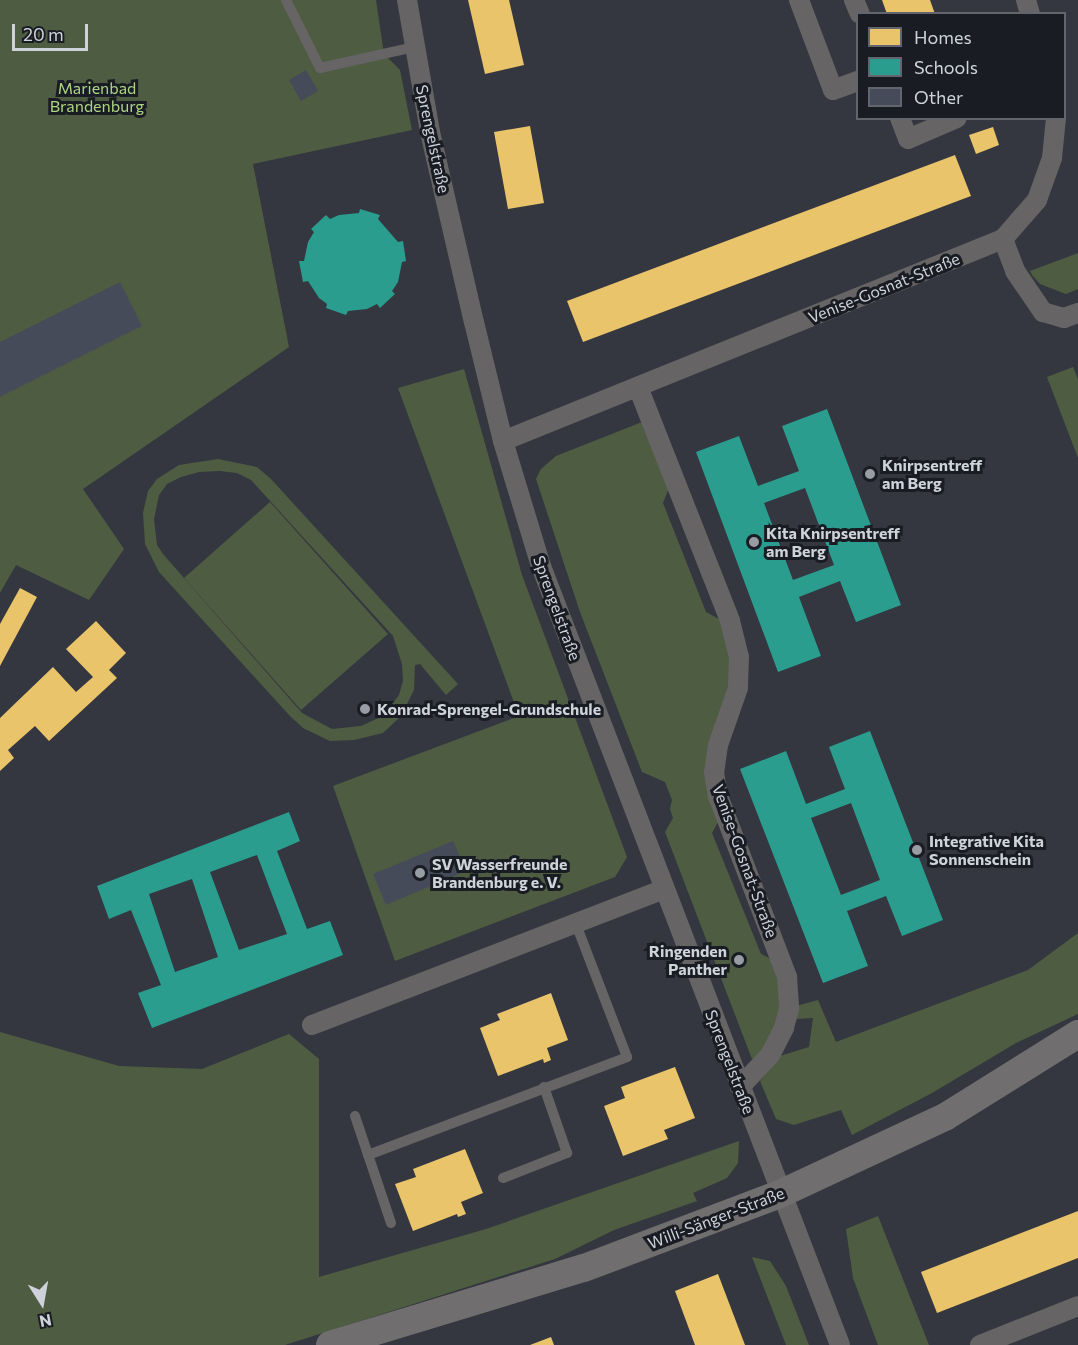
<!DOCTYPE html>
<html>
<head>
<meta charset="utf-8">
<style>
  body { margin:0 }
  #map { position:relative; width:1078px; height:1345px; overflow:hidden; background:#34373f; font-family:Commissioner,sans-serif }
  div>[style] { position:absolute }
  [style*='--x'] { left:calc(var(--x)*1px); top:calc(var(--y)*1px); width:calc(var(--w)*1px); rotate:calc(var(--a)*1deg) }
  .green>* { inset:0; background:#4e5d41 }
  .homes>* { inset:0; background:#e9c46a }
  .schools>* { inset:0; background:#2a9d8f }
  .building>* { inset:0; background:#454b58 }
  .service>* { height:10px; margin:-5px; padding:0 5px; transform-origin:5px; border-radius:5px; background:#666465 }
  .minor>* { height:20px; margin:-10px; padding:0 10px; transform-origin:10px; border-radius:10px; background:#666465 }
  .secondary>* { height:28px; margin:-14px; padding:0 14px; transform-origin:14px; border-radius:14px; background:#716e6f }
  .dots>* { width:16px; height:16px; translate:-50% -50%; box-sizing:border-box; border:3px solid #1a1c23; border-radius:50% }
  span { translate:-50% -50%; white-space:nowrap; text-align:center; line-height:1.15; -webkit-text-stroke:6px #1a1c23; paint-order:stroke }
  .park-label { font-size:16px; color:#add584 }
  .street-label { font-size:16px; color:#ced2db }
  .poi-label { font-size:16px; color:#ced2db; font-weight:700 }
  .left { translate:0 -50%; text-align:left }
  .right { translate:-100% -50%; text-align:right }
  .legend { position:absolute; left:856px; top:12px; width:210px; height:108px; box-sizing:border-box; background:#1a1c23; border:2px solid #62656d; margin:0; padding:8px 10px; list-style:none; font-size:18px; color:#ced2db }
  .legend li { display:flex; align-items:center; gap:12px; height:30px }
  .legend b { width:30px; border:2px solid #62656d }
  .north { position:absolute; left:12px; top:1273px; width:60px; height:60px; -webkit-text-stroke:4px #1a1c23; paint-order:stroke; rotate:169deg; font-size:16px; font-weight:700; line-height:24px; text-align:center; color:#ced2db }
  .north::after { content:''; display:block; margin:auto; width:21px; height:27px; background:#ced2db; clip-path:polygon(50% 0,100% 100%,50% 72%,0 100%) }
  .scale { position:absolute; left:12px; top:24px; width:76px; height:27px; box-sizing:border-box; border:3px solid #ced2db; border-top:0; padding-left:8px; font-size:18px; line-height:21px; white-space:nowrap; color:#ced2db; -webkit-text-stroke:4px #1a1c23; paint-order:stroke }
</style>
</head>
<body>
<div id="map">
  <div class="green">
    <div style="clip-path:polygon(0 0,376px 0,384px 54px,400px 70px,412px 130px,253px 164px,289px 347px,83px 489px,124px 549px,89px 600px,16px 565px,0 593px)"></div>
    <div style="clip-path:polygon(1078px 253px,1078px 289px,1066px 294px,1040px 284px,1032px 275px,1030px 271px)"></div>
    <div style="clip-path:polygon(1073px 367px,1078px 379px,1078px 458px,1047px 377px)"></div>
    <div style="clip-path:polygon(464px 369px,522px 575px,627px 857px,615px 877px,395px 961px,333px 786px,519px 716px,398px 388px)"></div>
    <div style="clip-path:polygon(642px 422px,669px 488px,663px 503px,706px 612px,721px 620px,733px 671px,719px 820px,712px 833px,761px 954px,773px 960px,779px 975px,782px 1008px,766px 1049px,752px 1059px,665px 832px,673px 818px,670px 809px,672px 800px,665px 782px,642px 772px,580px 612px,536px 479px,541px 469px,556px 456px)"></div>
    <div style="clip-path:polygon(evenodd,218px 459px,257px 467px,271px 479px,458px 684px,446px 695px,420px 664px,415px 665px,414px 690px,401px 716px,383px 733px,354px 740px,330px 741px,303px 728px,290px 716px,159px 572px,145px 544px,143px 513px,148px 491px,157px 479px,179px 465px,218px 459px,220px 471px,237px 473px,251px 480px,393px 636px,402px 664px,403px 681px,399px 695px,383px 716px,361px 726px,332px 729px,302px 713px,163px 554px,157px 545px,154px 519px,159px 495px,167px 484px,181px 477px,199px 472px,220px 471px)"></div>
    <div style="clip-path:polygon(270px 502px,388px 634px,301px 710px,184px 578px)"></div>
    <div style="clip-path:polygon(1078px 933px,1078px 1014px,1016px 1043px,932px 1093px,852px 1135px,841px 1110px,794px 1125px,776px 1119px,760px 1081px,780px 1056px,809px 1047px,813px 1018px,797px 1019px,796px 1006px,818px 1000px,836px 1042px,1028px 970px)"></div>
    <div style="clip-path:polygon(0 1032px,119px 1066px,202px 1069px,289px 1034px,319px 1059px,319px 1277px,486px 1229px,739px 1141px,738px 1163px,727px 1178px,693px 1193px,697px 1201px,614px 1230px,555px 1259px,285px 1345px,0 1345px)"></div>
    <div style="clip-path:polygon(878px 1216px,929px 1345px,878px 1345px,853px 1278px,846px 1229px)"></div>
    <div style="clip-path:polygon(752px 1257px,770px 1261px,786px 1286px,809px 1345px,786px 1345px)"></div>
  </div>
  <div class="homes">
    <div style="clip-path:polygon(468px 0,509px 0,524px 65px,485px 74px)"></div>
    <div style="clip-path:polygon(882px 0,930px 0,935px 14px,887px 14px)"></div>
    <div style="clip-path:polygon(530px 126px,544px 203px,508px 209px,494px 132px)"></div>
    <div style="clip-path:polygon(993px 127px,999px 145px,976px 154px,969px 135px)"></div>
    <div style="clip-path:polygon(955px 155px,971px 196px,583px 342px,567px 301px)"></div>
    <div style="clip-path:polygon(20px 588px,37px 597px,0 666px,0 624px)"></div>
    <div style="clip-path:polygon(96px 621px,126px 653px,109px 670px,117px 678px,49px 741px,35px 726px,8px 750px,14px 758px,0 771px,0 718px,53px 667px,76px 692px,93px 677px,66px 649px)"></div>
    <div style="clip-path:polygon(551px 993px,568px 1040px,547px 1048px,551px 1060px,544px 1063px,543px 1059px,498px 1076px,480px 1028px,500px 1020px,497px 1014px)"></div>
    <div style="clip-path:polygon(675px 1067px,695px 1118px,664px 1130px,668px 1139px,623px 1156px,604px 1106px,625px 1098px,621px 1087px)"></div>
    <div style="clip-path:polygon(465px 1149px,483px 1193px,461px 1202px,466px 1214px,458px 1217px,457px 1214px,413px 1231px,395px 1184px,416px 1177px,413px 1169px)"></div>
    <div style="clip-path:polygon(1078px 1211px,1078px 1258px,937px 1313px,921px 1272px)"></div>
    <div style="clip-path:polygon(718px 1274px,745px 1345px,695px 1345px,675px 1291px)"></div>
    <div style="clip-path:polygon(551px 1337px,554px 1345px,530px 1345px)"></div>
  </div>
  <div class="schools">
    <div style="clip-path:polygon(360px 209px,380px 215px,378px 219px,398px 242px,403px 241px,406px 261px,402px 262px,398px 282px,392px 291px,395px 294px,380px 308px,377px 304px,367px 309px,348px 311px,346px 315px,326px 308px,327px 304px,319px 298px,308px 281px,303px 282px,299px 261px,304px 261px,308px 242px,314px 232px,311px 229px,326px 215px,330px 219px,339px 215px,359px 213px)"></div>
    <div style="clip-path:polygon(evenodd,827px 409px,901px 605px,856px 622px,840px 581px,799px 597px,821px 656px,778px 672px,696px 452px,739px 436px,758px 486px,799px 471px,782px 426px,827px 409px,805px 488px,834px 565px,793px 580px,764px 503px,805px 488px)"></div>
    <div style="clip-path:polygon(evenodd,870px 731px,943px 920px,902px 936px,886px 896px,847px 911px,868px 966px,823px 983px,740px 769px,786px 751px,806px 804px,845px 789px,829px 747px,870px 731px,851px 803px,880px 880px,841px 895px,811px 818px,851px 803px)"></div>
    <div style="clip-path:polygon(evenodd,289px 812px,300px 841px,277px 851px,307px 929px,330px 921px,343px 955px,152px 1028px,138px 993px,161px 985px,131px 910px,109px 919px,97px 886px,289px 812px,257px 855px,287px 934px,239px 950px,210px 872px,257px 855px,289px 812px,192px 879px,218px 957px,175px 972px,149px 894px,192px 879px)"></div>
  </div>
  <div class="building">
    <div style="clip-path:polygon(306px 70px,318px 91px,301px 101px,289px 80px)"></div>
    <div style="clip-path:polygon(120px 282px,142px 326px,0 397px,0 342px)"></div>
    <div style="clip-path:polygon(453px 841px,466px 871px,386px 905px,373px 874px)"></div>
  </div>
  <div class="service">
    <div style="--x:286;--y:0;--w:76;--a:63.4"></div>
    <div style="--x:320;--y:68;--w:96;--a:-12.6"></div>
    <div style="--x:355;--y:1116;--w:113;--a:71.4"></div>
    <div style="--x:368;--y:1155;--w:277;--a:-20.7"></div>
    <div style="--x:627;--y:1057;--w:142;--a:-111"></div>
    <div style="--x:503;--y:1178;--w:69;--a:-21.3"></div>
    <div style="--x:567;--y:1153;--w:70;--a:-109.2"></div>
  </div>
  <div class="minor">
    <div style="--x:407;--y:0;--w:134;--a:80.1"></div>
    <div style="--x:430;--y:132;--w:195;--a:77"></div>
    <div style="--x:474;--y:322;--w:122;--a:76.3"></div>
    <div style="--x:503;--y:441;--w:131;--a:73.1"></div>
    <div style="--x:541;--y:566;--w:834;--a:69"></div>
    <div style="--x:799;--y:0;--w:96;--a:69.3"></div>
    <div style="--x:833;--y:90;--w:27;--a:-20"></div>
    <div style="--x:854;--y:0;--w:15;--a:67"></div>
    <div style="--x:1026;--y:0;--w:15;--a:74"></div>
    <div style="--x:900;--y:118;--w:22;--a:69"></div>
    <div style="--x:908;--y:139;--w:53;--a:-23.2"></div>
    <div style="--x:1003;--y:239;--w:34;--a:69"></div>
    <div style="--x:1015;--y:271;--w:50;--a:55.7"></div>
    <div style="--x:1043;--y:312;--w:22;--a:16"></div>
    <div style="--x:1064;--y:318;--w:15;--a:-20"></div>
    <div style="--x:638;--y:387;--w:251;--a:68.5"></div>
    <div style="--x:730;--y:621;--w:37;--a:76"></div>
    <div style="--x:739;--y:657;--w:31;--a:92"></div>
    <div style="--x:738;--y:688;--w:60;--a:109.3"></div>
    <div style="--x:718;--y:745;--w:27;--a:98"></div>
    <div style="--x:714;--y:772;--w:24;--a:81"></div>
    <div style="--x:718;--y:796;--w:194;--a:69.1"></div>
    <div style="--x:787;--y:977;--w:32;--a:86"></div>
    <div style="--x:789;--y:1009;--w:20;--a:105"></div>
    <div style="--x:784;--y:1028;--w:30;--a:117"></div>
    <div style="--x:770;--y:1055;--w:44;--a:133.2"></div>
    <div style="--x:503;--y:441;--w:539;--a:-22"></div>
    <div style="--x:1003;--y:239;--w:52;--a:-48.9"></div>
    <div style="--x:1037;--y:200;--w:45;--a:-70.3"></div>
    <div style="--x:1052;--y:158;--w:40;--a:-84.3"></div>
    <div style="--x:312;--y:1025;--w:377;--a:-21.1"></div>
    <div style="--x:980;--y:1345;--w:105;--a:-21.7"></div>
  </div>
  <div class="secondary">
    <div style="--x:330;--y:1345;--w:265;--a:-16.9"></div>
    <div style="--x:584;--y:1268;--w:212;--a:-20.7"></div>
    <div style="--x:782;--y:1193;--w:180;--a:-25"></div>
    <div style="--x:945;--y:1117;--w:157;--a:-32"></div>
  </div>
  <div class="dots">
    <div style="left:870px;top:474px;background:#989ca4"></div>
    <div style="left:754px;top:542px;background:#989ca4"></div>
    <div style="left:365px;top:709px;background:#989ca4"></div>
    <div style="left:917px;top:850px;background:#989ca4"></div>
    <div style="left:420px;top:873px;background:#989ca4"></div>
    <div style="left:739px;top:960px;background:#989ca4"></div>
  </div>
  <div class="park-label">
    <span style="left:97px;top:97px">Marienbad<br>Brandenburg</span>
  </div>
  <div class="street-label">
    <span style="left:433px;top:139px;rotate:78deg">Sprengelstraße</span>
    <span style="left:884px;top:288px;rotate:-22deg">Venise-Gosnat-Straße</span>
    <span style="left:557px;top:608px;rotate:70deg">Sprengelstraße</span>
    <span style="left:745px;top:861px;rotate:70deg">Venise-Gosnat-Straße</span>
    <span style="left:730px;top:1062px;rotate:69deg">Sprengelstraße</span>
    <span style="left:716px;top:1218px;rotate:-21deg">Willi-Sänger-Straße</span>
  </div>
  <div class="poi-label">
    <span class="left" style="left:882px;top:474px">Knirpsentreff<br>am Berg</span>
    <span class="left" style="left:766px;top:542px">Kita Knirpsentreff<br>am Berg</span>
    <span class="left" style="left:377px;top:709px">Konrad-Sprengel-Grundschule</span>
    <span class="left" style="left:929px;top:850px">Integrative Kita<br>Sonnenschein</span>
    <span class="left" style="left:432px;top:873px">SV Wasserfreunde<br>Brandenburg e. V.</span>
    <span class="right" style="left:727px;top:960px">Ringenden<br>Panther</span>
  </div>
  <ul class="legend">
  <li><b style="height:16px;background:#e9c46a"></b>Homes</li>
  <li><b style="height:16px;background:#2a9d8f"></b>Schools</li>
  <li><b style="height:16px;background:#454b58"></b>Other</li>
  </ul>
  <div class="north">N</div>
  <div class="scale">20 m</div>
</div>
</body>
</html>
